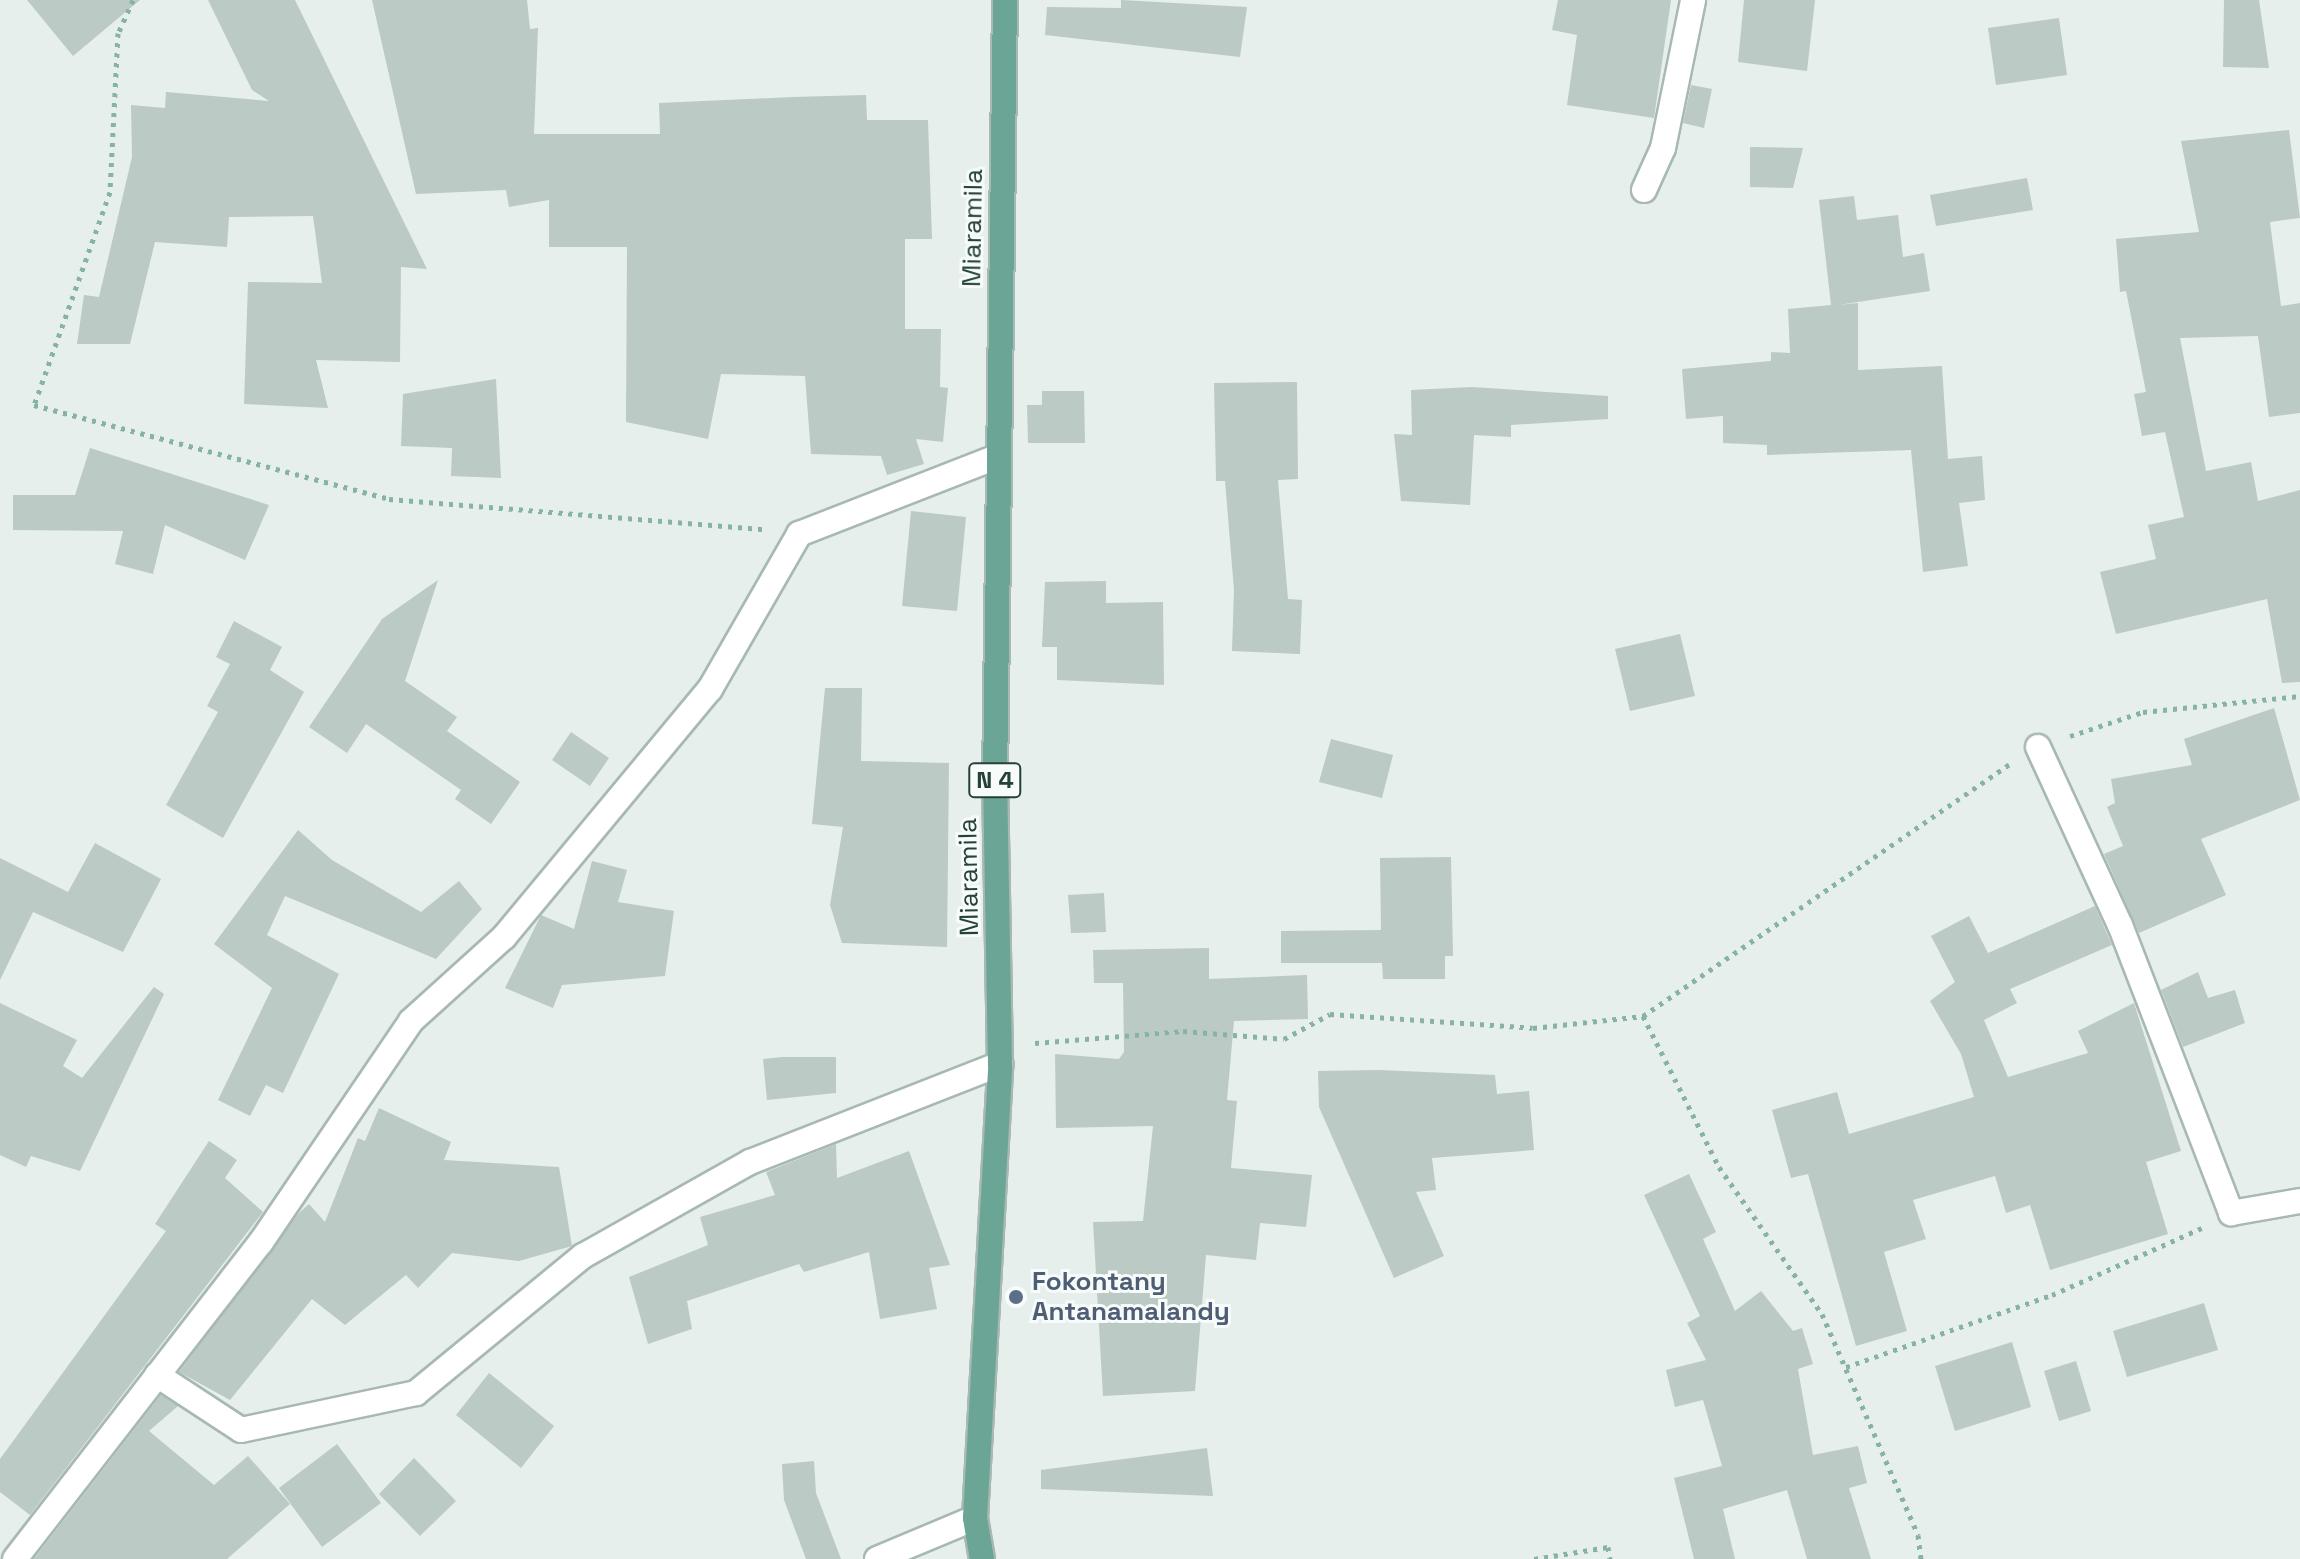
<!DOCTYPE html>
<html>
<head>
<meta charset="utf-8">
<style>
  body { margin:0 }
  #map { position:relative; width:2300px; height:1559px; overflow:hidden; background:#e6efeb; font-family:"Space Grotesk",sans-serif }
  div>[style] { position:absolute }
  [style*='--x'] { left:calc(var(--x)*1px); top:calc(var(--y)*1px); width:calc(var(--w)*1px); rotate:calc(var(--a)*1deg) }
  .building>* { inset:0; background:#bbcac4 }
  .path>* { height:5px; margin-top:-2.5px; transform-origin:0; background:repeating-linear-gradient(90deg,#86b3a5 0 4px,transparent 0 10px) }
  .roads { filter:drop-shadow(2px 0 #a8b8b2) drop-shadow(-2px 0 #a8b8b2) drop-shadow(0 2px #a8b8b2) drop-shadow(0 -2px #a8b8b2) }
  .street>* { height:24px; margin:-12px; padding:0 12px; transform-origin:12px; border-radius:12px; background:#fff }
  .primary>* { height:24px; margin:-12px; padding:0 12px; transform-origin:12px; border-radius:12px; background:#6aa596 }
  .dots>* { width:22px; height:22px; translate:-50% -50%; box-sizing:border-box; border:4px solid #f7fbf9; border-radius:50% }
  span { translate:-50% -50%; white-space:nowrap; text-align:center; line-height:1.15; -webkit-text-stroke:6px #f7fbf9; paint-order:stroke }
  .shield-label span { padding:2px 6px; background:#f7fbf9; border:2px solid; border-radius:6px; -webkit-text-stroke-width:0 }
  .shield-label { font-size:24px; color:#24423a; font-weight:700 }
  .street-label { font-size:26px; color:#24423a }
  .service-label { font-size:26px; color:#4e5e75; font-weight:700 }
  .left { translate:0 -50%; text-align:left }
</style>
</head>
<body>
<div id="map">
  <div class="building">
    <div style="clip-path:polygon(27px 0,140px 0,73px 56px)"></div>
    <div style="clip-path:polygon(208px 0,295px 0,427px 269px,401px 267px,400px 362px,316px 360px,328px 408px,244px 404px,248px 282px,322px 283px,313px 216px,229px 217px,227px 247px,155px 242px,130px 344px,77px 344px,84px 295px,99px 297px,132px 157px,131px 105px,165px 108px,166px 92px,269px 101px,252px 90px)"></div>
    <div style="clip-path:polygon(372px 0,527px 0,530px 29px,538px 28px,534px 134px,660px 134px,659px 103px,793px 97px,866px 95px,867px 120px,928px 120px,932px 239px,905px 239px,905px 329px,941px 329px,940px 387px,948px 388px,943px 442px,916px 439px,924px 464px,887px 475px,881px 456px,811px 454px,805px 376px,721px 374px,708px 439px,626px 422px,627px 247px,549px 247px,549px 200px,509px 207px,506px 190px,416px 194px)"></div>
    <div style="clip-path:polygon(1121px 0,1247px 7px,1240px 57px,1045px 35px,1047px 7px,1121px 8px)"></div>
    <div style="clip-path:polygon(1558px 0,1671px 0,1654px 118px,1567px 105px,1577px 35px,1552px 30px)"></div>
    <div style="clip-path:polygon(1744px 0,1815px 0,1807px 71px,1738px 62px)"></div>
    <div style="clip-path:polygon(2224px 0,2259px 0,2269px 68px,2223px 67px)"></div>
    <div style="clip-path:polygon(2059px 18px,2067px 75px,1996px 85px,1988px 28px)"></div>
    <div style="clip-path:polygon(1691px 85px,1712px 89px,1704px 128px,1683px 123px)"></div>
    <div style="clip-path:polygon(2289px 130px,2300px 218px,2270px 222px,2281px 306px,2300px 303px,2300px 413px,2269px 417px,2258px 336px,2180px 338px,2206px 471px,2251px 462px,2258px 501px,2300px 490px,2300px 682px,2282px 683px,2267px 599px,2116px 634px,2100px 572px,2156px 559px,2148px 525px,2184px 517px,2165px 432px,2142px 436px,2134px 394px,2146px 392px,2126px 291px,2120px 292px,2116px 239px,2199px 232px,2181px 141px)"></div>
    <div style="clip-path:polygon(1750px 147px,1803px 148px,1793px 188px,1750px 187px)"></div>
    <div style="clip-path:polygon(2027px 178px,2033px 210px,1936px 226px,1930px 195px)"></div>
    <div style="clip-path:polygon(1854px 196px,1857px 220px,1898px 215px,1903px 257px,1924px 253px,1930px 291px,1838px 305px,1858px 303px,1858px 370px,1942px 366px,1948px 459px,1982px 456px,1985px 500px,1959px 503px,1968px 566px,1923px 572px,1911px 450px,1767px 455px,1767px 445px,1723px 443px,1723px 416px,1686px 419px,1682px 369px,1771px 361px,1771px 352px,1790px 353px,1788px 309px,1831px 305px,1819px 200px)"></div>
    <div style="clip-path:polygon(496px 379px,501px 478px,451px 476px,452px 448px,401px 446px,403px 394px)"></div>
    <div style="clip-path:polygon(1297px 382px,1298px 479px,1278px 480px,1288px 599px,1302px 600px,1300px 654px,1232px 651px,1234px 590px,1225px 481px,1216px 481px,1214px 383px)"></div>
    <div style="clip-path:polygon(1472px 387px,1608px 396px,1608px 419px,1511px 425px,1511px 437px,1474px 435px,1470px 505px,1401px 501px,1394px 434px,1412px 435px,1411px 390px)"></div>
    <div style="clip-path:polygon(1042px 391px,1084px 391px,1085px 443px,1028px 443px,1027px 405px,1042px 405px)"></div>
    <div style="clip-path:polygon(90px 448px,269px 505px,245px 560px,165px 525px,153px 574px,115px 564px,123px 531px,13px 530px,13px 495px,75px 495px)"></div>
    <div style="clip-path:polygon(911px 511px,966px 517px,957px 611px,902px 606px)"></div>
    <div style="clip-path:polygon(438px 580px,405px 681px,457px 717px,447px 731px,520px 782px,491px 824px,455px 799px,461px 790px,366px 724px,347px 753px,309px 727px,382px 619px)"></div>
    <div style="clip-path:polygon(1106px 581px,1106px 603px,1163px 602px,1164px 685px,1057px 680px,1057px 647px,1042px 647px,1045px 582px)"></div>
    <div style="clip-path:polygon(234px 621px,282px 647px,270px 670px,304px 692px,223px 838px,166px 805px,218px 712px,207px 706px,230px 664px,216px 657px)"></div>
    <div style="clip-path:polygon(1680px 634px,1695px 696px,1630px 711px,1615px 649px)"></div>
    <div style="clip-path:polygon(825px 688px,862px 688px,861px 761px,949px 763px,947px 947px,842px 943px,830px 905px,843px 827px,812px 824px)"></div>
    <div style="clip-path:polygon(2274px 708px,2300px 800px,2201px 839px,2226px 895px,2139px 933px,2104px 854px,2123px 846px,2107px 807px,2115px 803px,2111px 779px,2192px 765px,2184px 739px)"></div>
    <div style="clip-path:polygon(571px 732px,609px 758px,590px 786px,552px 760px)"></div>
    <div style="clip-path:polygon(1331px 739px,1393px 755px,1382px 798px,1319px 782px)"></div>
    <div style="clip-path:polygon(298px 830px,332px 860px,421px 912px,459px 881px,482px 909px,436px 959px,285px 896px,267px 935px,339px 974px,283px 1093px,266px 1085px,250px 1116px,218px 1100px,272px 988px,214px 944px)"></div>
    <div style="clip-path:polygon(95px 843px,161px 879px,123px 952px,33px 912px,0 980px,0 858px,68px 892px)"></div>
    <div style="clip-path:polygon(1451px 857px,1453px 956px,1445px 956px,1445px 979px,1383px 979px,1382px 963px,1281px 963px,1281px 931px,1381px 930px,1380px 858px)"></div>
    <div style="clip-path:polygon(592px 861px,627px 870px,618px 902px,674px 911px,665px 976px,562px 985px,553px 1008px,505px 988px,541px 915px,574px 929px)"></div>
    <div style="clip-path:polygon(1104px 893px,1106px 932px,1071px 933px,1068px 895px)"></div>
    <div style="clip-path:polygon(2095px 906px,2112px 945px,2010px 989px,2017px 1003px,1984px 1020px,2008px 1077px,2088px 1053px,2078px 1031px,2134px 1003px,2181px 1151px,2146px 1162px,2168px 1234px,2050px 1270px,2030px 1205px,2006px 1213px,1995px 1176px,1913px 1200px,1926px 1239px,1884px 1252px,1907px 1331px,1856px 1346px,1808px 1174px,1791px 1178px,1772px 1110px,1837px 1092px,1849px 1134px,1974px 1097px,1961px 1054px,1930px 1001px,1955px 982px,1931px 936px,1969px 916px,1988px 953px)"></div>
    <div style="clip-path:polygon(1209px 948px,1209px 979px,1307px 975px,1308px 1019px,1234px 1021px,1227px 1100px,1237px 1101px,1231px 1168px,1312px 1175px,1306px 1227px,1260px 1223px,1256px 1260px,1206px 1255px,1195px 1391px,1103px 1396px,1093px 1222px,1143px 1221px,1153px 1126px,1056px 1128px,1055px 1054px,1119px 1059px,1124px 1052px,1123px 983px,1094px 983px,1093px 950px)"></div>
    <div style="clip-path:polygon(2198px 972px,2208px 998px,2235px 990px,2245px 1023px,2183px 1047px,2161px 990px)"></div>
    <div style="clip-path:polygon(154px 987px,164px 994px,80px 1171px,31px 1156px,26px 1167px,0 1155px,0 1003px,77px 1040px,63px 1066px,82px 1078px)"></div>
    <div style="clip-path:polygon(782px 1057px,836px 1057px,836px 1093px,767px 1100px,763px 1059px)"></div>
    <div style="clip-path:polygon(1379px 1070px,1495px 1075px,1497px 1094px,1529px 1091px,1534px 1150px,1432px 1158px,1436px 1190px,1416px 1192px,1444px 1256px,1394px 1278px,1319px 1107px,1318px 1071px)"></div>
    <div style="clip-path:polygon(379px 1108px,451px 1142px,444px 1160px,559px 1167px,572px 1246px,519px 1261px,452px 1253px,418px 1288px,406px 1275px,345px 1325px,312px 1299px,230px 1400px,179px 1372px,299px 1213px,309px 1204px,325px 1222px,358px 1138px,365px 1141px)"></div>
    <div style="clip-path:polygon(209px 1141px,237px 1160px,225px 1178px,263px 1212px,30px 1515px,0 1492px,0 1459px,166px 1231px,155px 1224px)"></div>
    <div style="clip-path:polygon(836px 1144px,837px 1178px,909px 1151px,950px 1265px,929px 1268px,937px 1309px,880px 1319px,869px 1252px,804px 1272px,799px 1264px,687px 1301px,692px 1329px,648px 1344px,629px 1277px,708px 1245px,700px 1217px,775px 1195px,766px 1172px)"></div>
    <div style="clip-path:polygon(1689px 1174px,1716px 1232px,1703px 1239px,1735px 1311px,1761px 1291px,1793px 1331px,1802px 1328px,1813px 1364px,1798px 1369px,1813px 1455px,1858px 1446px,1867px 1483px,1849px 1488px,1871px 1559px,1807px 1559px,1787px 1490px,1723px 1509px,1735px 1559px,1694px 1559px,1674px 1478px,1722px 1466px,1703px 1400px,1675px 1407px,1666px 1370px,1706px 1360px,1687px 1323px,1700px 1316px,1644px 1195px)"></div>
    <div style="clip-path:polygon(2204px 1303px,2218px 1350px,2127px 1377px,2113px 1331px)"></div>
    <div style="clip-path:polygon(2012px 1342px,2031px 1407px,1955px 1431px,1935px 1366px)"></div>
    <div style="clip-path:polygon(2076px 1361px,2091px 1411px,2059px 1421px,2044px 1371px)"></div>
    <div style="clip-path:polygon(489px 1373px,554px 1426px,521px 1468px,456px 1415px)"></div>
    <div style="clip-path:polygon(161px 1395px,178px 1406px,149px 1431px,214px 1485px,248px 1456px,290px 1504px,227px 1559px,34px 1559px)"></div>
    <div style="clip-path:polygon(337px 1444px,381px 1503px,322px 1547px,279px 1488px)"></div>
    <div style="clip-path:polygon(1207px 1448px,1213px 1496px,1041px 1489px,1041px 1470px)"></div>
    <div style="clip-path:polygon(414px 1458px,456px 1501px,420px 1536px,379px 1494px)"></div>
    <div style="clip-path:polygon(814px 1461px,816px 1493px,841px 1559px,806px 1559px,784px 1500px,782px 1464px)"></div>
  </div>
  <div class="path">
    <div style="--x:133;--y:0;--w:36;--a:114"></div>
    <div style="--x:118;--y:33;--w:159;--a:92.9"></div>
    <div style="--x:110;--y:192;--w:226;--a:109.6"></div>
    <div style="--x:34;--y:405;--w:367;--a:14.8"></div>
    <div style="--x:389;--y:499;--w:377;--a:4.6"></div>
    <div style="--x:2070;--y:736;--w:77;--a:-18.2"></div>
    <div style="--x:2143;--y:712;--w:158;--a:-5.8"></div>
    <div style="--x:1643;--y:1016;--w:169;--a:63.3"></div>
    <div style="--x:1719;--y:1167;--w:179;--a:55"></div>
    <div style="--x:1822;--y:1314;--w:241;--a:66.5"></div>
    <div style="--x:1918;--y:1535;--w:24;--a:83"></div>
    <div style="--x:1035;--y:1043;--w:148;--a:-4.6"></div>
    <div style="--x:1183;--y:1031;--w:101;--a:4.5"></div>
    <div style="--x:1284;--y:1039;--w:52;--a:-28.5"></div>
    <div style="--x:1330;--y:1014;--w:203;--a:3.9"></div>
    <div style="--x:1533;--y:1028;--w:111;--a:-6.2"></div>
    <div style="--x:1643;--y:1016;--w:445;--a:-34.5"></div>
    <div style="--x:1846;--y:1367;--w:218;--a:-19.3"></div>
    <div style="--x:2052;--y:1295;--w:164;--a:-24.1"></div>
    <div style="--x:1534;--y:1559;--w:75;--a:-9.2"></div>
    <div style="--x:1608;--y:1547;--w:12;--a:81"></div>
  </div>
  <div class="roads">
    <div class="street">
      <div style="--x:1644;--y:190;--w:46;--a:-65.7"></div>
      <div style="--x:1663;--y:148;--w:151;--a:-78.5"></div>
      <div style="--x:2038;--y:747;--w:196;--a:65.3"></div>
      <div style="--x:2120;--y:925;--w:309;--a:68.9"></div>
      <div style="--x:2231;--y:1213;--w:70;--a:-9.9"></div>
      <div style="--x:157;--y:1375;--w:100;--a:33.2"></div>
      <div style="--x:241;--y:1430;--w:179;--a:-11.9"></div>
      <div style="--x:416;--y:1393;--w:216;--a:-39.4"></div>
      <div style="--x:583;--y:1256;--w:192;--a:-29.4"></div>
      <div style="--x:750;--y:1162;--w:269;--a:-21.4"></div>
      <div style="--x:15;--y:1559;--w:401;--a:-52.2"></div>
      <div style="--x:261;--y:1242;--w:267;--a:-55.8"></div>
      <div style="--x:411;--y:1021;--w:125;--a:-42.1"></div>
      <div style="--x:504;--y:937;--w:322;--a:-50.3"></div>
      <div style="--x:710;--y:689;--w:179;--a:-60.1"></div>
      <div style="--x:799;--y:534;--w:212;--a:-21.3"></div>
      <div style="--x:877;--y:1559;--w:106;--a:-22.7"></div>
    </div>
    <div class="primary">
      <div style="--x:982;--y:1559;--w:42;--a:-99.7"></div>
      <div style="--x:975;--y:1518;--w:455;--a:-86.8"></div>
      <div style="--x:1000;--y:1064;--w:282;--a:-91"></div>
      <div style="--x:995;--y:782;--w:782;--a:-89.27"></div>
    </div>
  </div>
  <div class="dots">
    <div style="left:1016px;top:1297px;background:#5c6f8a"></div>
  </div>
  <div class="shield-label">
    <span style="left:995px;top:780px">N 4</span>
  </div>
  <div class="street-label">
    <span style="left:973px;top:228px;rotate:-89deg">Miaramila</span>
    <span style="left:969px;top:877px;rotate:-91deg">Miaramila</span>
  </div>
  <div class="service-label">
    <span class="left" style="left:1032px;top:1297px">Fokontany<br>Antanamalandy</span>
  </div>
</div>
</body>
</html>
